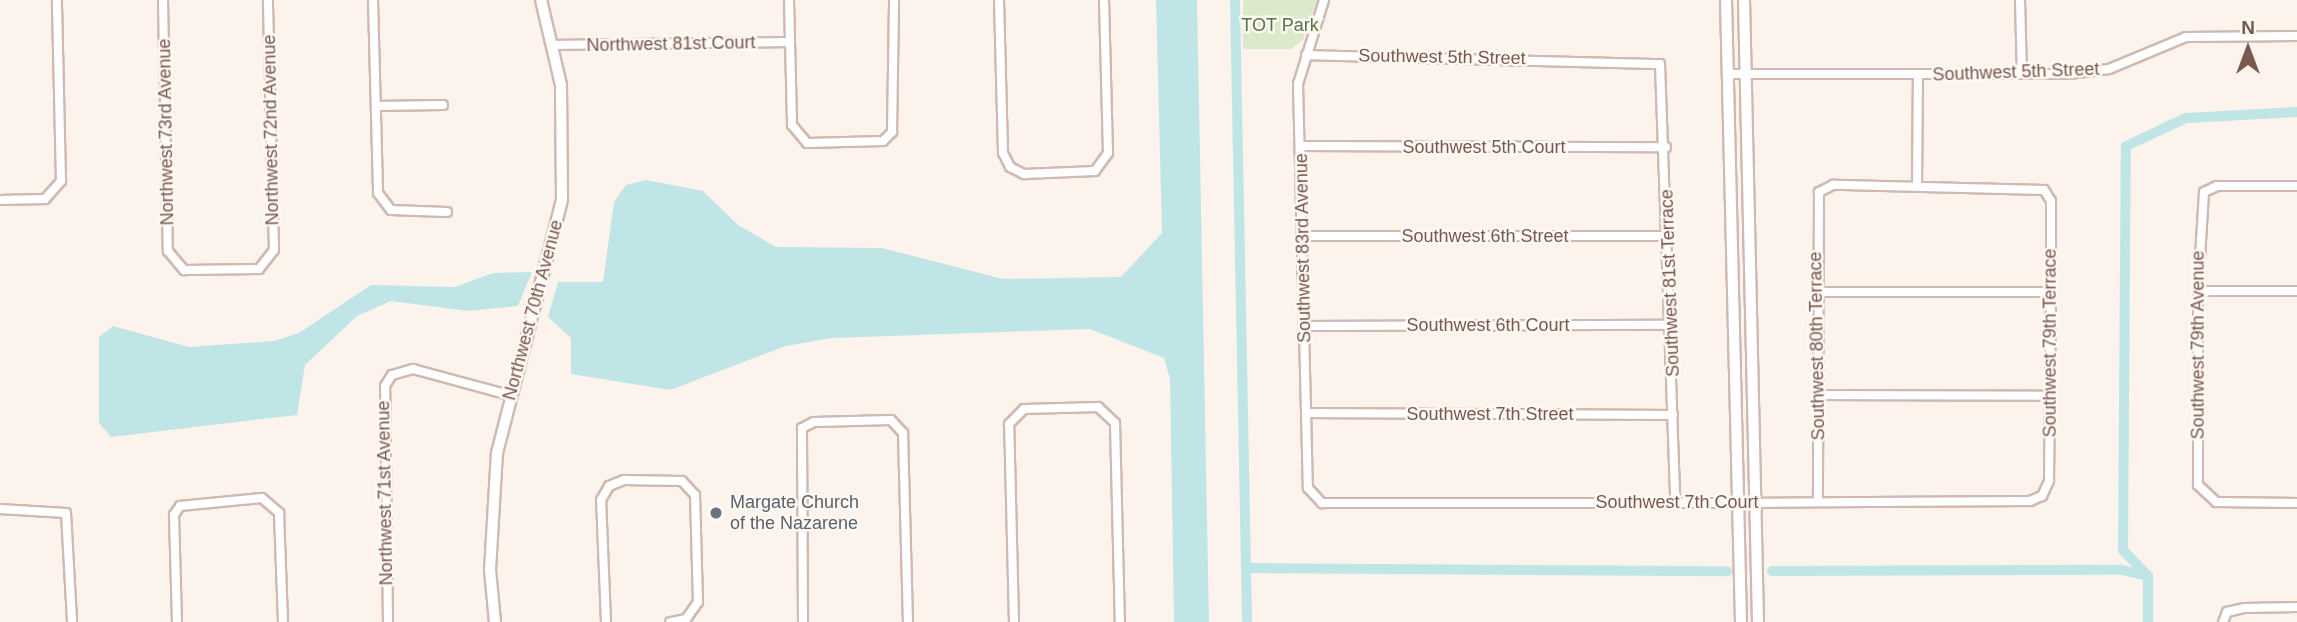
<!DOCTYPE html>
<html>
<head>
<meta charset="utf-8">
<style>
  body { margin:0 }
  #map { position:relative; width:2297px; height:622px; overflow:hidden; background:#fcf4ec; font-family:Helvetica,sans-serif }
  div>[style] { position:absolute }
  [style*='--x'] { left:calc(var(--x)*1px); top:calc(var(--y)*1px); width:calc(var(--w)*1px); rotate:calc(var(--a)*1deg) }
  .green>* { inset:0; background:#dbeaca }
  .water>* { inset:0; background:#c0e5e6 }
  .canal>* { height:10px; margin:-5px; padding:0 5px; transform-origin:5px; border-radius:5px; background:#c0e5e6 }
  .roads { filter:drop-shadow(2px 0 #cfbab1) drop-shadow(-2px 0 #cfbab1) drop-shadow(0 2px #cfbab1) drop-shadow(0 -2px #cfbab1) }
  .minor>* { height:8px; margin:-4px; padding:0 4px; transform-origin:4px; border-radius:4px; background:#fff }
  .tertiary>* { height:10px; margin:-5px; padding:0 5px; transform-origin:5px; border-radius:5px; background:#fff }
  .dots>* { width:19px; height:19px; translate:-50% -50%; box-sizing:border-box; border:4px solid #fef8f3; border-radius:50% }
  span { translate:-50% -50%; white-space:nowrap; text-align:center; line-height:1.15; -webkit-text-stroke:5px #fef8f3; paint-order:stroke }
  .park-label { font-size:18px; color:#587743 }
  .street-label { font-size:18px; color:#78584f }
  .worship-label { font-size:18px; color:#5b616d }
  .left { translate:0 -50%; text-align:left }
  .north { position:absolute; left:2213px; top:14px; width:70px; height:70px; -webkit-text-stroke:5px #fef8f3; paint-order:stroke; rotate:0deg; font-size:19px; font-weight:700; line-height:28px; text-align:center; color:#78584f }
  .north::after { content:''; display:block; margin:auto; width:24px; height:32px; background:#78584f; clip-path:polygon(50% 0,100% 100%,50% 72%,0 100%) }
</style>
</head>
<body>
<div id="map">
  <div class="green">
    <div style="clip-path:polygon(1243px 0,1317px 0,1303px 40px,1291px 49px,1243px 49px)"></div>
  </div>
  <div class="water">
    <div style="clip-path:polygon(1156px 0,1197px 0,1209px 622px,1174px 622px,1170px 379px,1164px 358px,1090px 329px,833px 338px,786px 346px,670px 390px,571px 374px,571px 338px,548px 317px,558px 282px,603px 282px,614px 202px,626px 185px,646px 180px,703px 191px,738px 225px,776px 247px,882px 248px,1003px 279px,1121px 277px,1162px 233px)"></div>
    <div style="clip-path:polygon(532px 272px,518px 306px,468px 311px,391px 301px,357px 316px,305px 365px,297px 415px,111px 437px,99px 423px,99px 337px,113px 326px,189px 347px,274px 341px,299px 333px,371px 285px,455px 287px,493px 273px)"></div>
  </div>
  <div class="canal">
    <div style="--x:1235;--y:0;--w:622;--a:88.89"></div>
    <div style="--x:1249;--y:568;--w:478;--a:0.4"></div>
    <div style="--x:1772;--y:571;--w:350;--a:-0.2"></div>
    <div style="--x:2122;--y:570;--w:27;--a:13"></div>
    <div style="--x:2148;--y:622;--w:46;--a:-90"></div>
    <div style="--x:2148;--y:576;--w:36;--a:-134"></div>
    <div style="--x:2123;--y:550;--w:404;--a:-89.6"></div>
    <div style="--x:2126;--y:146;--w:66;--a:-25"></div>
    <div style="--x:2186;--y:118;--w:111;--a:-3.1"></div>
  </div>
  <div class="roads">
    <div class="minor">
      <div style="--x:163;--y:0;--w:251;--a:88.9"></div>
      <div style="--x:168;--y:251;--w:25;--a:50"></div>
      <div style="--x:184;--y:270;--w:75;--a:-0.8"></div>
      <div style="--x:259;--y:269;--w:24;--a:-52"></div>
      <div style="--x:274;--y:250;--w:250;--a:-91.4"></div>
      <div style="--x:373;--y:0;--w:193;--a:88.5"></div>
      <div style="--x:378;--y:193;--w:21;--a:53"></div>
      <div style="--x:391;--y:210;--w:56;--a:2"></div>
      <div style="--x:789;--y:0;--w:125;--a:88.6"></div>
      <div style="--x:792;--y:125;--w:23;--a:50"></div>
      <div style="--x:807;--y:143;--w:76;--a:-1.5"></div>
      <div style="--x:883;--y:141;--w:13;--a:-45"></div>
      <div style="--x:892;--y:132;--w:132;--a:-89.1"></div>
      <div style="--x:999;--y:0;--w:153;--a:88.5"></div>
      <div style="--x:1003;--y:153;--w:16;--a:63"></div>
      <div style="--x:1010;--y:167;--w:16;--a:27"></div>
      <div style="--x:1024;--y:174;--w:71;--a:-2.4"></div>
      <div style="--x:1095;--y:171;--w:22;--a:-54"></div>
      <div style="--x:1108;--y:153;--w:153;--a:-91.5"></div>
      <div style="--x:1324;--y:0;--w:88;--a:107.2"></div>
      <div style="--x:1298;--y:84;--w:404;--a:88.6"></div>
      <div style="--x:1308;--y:488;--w:21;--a:47"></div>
      <div style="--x:1322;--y:503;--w:416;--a:0"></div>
      <div style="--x:1738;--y:503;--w:292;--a:-0.4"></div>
      <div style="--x:2030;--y:501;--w:13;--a:-23"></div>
      <div style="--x:2042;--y:496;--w:17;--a:-65"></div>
      <div style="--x:2049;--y:481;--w:189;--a:-89.4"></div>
      <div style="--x:2051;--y:292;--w:91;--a:-90"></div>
      <div style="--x:2051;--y:201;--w:13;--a:-122"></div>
      <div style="--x:2044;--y:190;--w:211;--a:-178.6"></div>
      <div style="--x:1833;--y:185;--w:16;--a:153"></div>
      <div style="--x:1819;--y:192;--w:310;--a:90.2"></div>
      <div style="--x:2020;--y:0;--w:74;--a:88.5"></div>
      <div style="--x:552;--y:45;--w:238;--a:-0.7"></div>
      <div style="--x:1306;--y:55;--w:354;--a:1.5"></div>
      <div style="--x:1660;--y:64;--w:439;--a:88"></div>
      <div style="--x:1728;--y:74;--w:341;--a:0"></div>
      <div style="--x:2069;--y:74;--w:40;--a:-7.1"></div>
      <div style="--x:2109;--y:69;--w:83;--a:-22.6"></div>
      <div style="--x:2186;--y:37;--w:111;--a:-0.5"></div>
      <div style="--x:376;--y:106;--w:67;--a:-0.9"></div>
      <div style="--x:1301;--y:146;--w:365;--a:0.2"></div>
      <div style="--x:1917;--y:185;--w:109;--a:-89.5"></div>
      <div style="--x:2297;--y:186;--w:80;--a:180"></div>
      <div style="--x:2217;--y:186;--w:14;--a:155"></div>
      <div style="--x:2204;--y:192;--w:99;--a:93.5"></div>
      <div style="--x:2198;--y:291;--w:194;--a:90"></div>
      <div style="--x:2198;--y:485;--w:25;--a:43"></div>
      <div style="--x:2216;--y:502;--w:81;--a:0.7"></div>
      <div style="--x:0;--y:200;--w:45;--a:-1.3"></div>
      <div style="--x:45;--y:199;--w:24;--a:-48"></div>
      <div style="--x:61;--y:181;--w:181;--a:-91.3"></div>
      <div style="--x:1302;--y:236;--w:366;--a:0"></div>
      <div style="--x:2198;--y:291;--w:99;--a:0"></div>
      <div style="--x:1817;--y:292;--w:234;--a:0"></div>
      <div style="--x:1305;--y:326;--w:366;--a:-0.2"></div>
      <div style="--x:1818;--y:395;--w:232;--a:0.2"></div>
      <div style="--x:1307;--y:413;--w:366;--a:0.3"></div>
      <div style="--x:0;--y:509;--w:66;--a:3.5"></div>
      <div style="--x:66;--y:513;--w:109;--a:86.8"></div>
      <div style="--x:177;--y:622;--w:107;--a:-91.6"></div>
      <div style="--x:174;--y:515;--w:11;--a:-56"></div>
      <div style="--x:180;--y:506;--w:82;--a:-5.6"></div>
      <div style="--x:262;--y:498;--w:23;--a:41"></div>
      <div style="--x:279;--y:513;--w:109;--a:87.9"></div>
      <div style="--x:388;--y:622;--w:236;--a:-90.7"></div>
      <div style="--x:385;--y:386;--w:13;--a:-58"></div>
      <div style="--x:392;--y:375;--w:22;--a:-16"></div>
      <div style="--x:413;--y:369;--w:99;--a:15.2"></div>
      <div style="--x:606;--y:622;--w:122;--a:-92.3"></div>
      <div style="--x:601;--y:500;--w:16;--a:-60"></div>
      <div style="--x:609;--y:486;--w:16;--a:-22"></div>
      <div style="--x:624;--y:480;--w:58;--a:1"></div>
      <div style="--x:682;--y:481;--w:19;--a:47"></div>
      <div style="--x:695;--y:495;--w:107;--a:88.4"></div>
      <div style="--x:698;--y:602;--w:21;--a:125"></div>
      <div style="--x:686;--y:619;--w:16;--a:169"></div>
      <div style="--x:803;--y:622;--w:194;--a:-90.3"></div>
      <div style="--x:802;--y:428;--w:13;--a:-27"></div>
      <div style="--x:814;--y:422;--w:77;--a:-1.5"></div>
      <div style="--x:891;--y:420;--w:18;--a:47"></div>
      <div style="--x:903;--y:433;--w:189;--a:88.5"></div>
      <div style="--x:1014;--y:622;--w:198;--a:-91.4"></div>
      <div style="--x:1009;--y:424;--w:21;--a:-45"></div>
      <div style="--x:1024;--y:409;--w:74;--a:-1.5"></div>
      <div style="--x:1098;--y:407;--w:23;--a:43"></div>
      <div style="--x:1115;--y:423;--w:199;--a:88.6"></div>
      <div style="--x:2223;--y:622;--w:11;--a:-68"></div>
      <div style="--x:2227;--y:612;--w:18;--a:-13"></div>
      <div style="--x:2245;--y:608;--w:52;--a:-1.1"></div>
    </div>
    <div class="tertiary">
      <div style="--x:1726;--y:0;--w:622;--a:88.62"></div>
      <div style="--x:1744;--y:0;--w:622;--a:88.71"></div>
      <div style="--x:495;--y:622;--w:52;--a:-95.5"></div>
      <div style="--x:490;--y:570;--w:117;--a:-86.6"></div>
      <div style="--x:497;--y:453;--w:262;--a:-75.6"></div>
      <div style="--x:562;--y:199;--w:114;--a:-90.5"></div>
      <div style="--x:561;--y:85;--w:87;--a:-103.2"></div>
    </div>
  </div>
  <div class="dots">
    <div style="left:716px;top:513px;background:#6b7280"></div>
  </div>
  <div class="park-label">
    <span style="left:1280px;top:25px">TOT Park</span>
  </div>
  <div class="street-label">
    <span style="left:671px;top:44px;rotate:-1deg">Northwest 81st Court</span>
    <span style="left:1442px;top:57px;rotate:1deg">Southwest 5th Street</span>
    <span style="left:2016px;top:72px;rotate:-2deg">Southwest 5th Street</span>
    <span style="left:271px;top:130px;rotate:-91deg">Northwest 72nd Avenue</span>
    <span style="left:166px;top:132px;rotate:-91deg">Northwest 73rd Avenue</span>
    <span style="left:1484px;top:147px">Southwest 5th Court</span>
    <span style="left:1485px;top:236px">Southwest 6th Street</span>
    <span style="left:1303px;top:248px;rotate:-91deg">Southwest 83rd Avenue</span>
    <span style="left:1670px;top:283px;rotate:-92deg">Southwest 81st Terrace</span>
    <span style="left:533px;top:310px;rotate:-75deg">Northwest 70th Avenue</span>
    <span style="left:1488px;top:325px">Southwest 6th Court</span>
    <span style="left:2050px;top:343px;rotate:-90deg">Southwest 79th Terrace</span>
    <span style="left:2198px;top:345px;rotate:-90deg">Southwest 79th Avenue</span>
    <span style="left:1817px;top:346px;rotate:-91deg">Southwest 80th Terrace</span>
    <span style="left:1490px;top:414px">Southwest 7th Street</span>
    <span style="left:385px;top:493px;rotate:-91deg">Northwest 71st Avenue</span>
    <span style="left:1677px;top:502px">Southwest 7th Court</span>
  </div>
  <div class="worship-label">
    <span class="left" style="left:730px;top:513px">Margate Church<br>of the Nazarene</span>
  </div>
  <div class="north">N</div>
</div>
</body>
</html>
